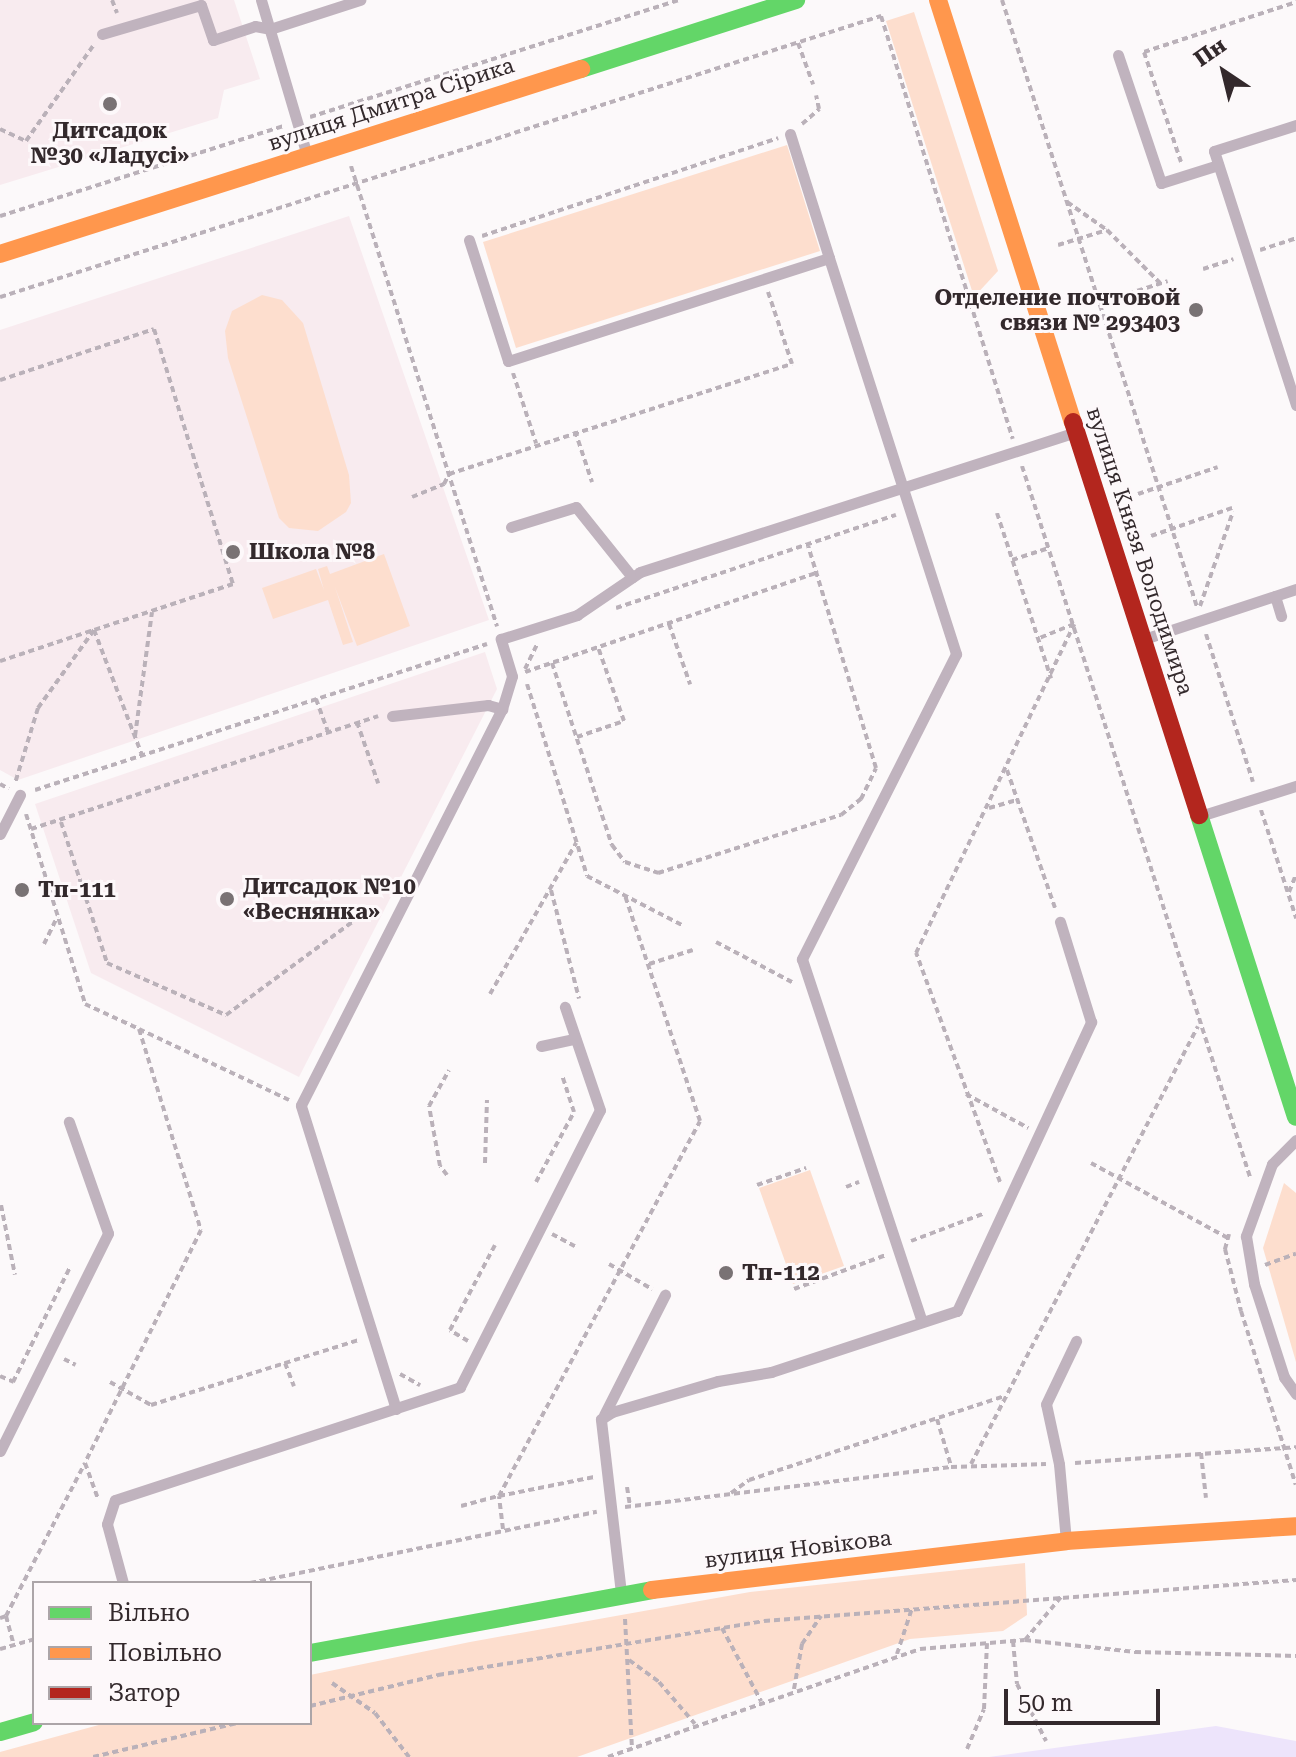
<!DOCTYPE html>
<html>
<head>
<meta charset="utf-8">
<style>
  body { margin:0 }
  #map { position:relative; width:1296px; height:1757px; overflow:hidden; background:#fcf9fa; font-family:"Roboto Serif",serif }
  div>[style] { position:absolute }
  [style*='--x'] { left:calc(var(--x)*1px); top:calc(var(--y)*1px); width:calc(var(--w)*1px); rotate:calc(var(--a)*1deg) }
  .built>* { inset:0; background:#f8ebef }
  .green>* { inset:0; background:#fddece }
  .water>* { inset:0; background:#ede4fb }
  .path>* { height:4px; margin-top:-2px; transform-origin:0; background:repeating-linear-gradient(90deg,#bab1b9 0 6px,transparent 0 10px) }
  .lane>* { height:11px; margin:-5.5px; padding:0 5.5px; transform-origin:5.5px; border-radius:5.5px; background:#c0b3be }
  .fast>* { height:18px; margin:-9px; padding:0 9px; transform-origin:9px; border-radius:9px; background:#63d668 }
  .slow>* { height:18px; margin:-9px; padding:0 9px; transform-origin:9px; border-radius:9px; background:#ff974d }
  .jam>* { height:18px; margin:-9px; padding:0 9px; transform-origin:9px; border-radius:9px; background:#b3261e }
  .dots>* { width:22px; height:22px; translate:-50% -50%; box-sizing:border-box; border:4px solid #fdf8fa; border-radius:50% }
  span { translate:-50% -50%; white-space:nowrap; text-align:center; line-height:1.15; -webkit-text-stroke:6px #fdf8fa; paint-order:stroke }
  .street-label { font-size:22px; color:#33292c }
  .poi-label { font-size:22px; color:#33292c; font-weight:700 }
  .right { translate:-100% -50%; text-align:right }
  .left { translate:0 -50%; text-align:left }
  .legend { position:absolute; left:32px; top:1581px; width:280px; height:144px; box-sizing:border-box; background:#fdf8fa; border:2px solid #aca5a8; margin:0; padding:10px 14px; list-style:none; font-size:24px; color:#33292c }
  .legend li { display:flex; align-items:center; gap:16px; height:40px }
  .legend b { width:40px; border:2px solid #aca5a8 }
  .north { position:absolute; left:1184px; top:32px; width:80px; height:80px; -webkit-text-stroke:6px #fdf8fa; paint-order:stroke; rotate:325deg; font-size:22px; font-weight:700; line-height:32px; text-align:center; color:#33292c }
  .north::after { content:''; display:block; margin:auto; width:28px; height:36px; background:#33292c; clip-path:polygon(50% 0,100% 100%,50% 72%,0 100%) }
  .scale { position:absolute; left:1004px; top:1689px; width:156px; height:36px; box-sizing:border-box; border:4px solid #33292c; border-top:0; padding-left:10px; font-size:24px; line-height:28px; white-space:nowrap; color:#33292c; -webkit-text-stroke:6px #fdf8fa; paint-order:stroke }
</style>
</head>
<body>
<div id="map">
  <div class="built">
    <div style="clip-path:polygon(0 0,234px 0,260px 79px,224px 90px,218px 118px,0 185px)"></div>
    <div style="clip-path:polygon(349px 216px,489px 620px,18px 780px,0 770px,0 330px)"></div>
    <div style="clip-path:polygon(485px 652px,497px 689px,299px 1077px,91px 973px,35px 804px)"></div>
  </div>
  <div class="green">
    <div style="clip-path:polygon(914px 12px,998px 271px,974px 297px,886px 21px)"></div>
    <div style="clip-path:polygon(787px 145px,820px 251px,516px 348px,483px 242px)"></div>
    <div style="clip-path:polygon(262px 295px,282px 300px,303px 323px,349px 475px,351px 503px,346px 512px,318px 531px,289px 528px,279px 518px,228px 358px,225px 331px,232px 311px)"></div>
    <div style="clip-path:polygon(384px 554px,410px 626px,357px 646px,335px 587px,353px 642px,343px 645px,328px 600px,273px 619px,262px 588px,316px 569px,324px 590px,318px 569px,327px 566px,330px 574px)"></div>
    <div style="clip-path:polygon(810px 1170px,844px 1266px,793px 1284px,759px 1188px)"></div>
    <div style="clip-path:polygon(1284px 1183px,1296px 1193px,1296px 1362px,1263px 1248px)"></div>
    <div style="clip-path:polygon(1025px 1563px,1027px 1615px,1003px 1631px,910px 1639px,577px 1757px,0 1757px,0 1752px,106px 1723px,310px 1723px,310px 1675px,470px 1642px,750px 1592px)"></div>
  </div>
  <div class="water">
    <div style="clip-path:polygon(1216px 1726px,1296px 1741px,1296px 1757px,989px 1757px)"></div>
  </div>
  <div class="path">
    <div style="--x:112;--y:0;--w:14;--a:69"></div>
    <div style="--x:1002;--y:0;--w:638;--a:72.19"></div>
    <div style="--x:798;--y:43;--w:44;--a:69.9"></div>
    <div style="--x:310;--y:117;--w:386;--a:-17.6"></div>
    <div style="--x:802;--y:124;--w:23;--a:-41"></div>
    <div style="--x:819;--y:109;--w:14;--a:-102"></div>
    <div style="--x:0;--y:129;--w:29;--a:25"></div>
    <div style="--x:26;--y:141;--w:116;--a:-54.8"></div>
    <div style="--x:1181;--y:162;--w:116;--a:-108.6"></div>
    <div style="--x:1144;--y:52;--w:160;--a:-18.2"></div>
    <div style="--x:351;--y:166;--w:483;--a:72.4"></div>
    <div style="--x:1067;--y:202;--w:49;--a:35"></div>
    <div style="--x:0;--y:216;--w:297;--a:-17.6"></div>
    <div style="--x:482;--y:236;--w:312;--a:-18.3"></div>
    <div style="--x:1058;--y:245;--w:51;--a:-17"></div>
    <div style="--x:1107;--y:230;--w:75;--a:45"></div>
    <div style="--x:1260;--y:250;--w:38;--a:-18"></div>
    <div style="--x:1203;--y:269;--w:32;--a:-18"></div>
    <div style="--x:0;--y:297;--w:925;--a:-17.69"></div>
    <div style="--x:881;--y:16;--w:443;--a:72.7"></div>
    <div style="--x:1099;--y:303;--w:72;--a:-17.7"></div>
    <div style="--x:513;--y:373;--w:74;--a:71.8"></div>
    <div style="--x:0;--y:380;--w:162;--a:-18.3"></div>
    <div style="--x:154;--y:329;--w:267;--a:72.8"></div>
    <div style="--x:233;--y:584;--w:146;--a:161.7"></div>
    <div style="--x:94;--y:630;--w:96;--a:125.7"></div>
    <div style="--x:38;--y:708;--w:78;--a:107"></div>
    <div style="--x:575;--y:431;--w:54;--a:71.6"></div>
    <div style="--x:1022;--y:466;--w:747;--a:72.22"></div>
    <div style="--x:1138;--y:494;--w:84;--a:-18.6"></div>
    <div style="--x:412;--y:497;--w:35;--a:-22"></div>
    <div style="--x:444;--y:484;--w:11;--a:-63"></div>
    <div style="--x:449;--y:474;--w:360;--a:-17.8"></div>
    <div style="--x:792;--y:364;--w:76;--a:-108.4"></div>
    <div style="--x:997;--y:513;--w:174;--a:71.9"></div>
    <div style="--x:1151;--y:536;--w:86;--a:-19.1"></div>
    <div style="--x:1012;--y:560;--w:38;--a:-18"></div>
    <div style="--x:1200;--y:606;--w:100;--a:-70.7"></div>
    <div style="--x:616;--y:608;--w:295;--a:-18.4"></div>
    <div style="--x:669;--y:624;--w:64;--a:70.7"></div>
    <div style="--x:1206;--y:634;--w:155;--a:72.4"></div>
    <div style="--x:0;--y:661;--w:99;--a:-18.3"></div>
    <div style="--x:94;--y:630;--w:134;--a:69"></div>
    <div style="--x:552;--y:663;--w:192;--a:71.8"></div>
    <div style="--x:612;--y:845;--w:21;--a:53"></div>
    <div style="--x:625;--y:862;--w:35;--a:18"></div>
    <div style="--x:658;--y:873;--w:192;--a:-17.6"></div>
    <div style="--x:841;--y:815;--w:26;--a:-39"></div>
    <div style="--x:861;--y:799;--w:34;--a:-64"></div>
    <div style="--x:876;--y:768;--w:232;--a:-107"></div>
    <div style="--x:525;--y:669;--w:28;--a:-64"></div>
    <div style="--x:525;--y:672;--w:310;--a:-18.8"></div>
    <div style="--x:527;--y:684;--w:201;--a:72.6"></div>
    <div style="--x:587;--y:876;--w:109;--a:27.3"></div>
    <div style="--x:316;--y:699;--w:35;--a:70"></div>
    <div style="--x:357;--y:722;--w:65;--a:71"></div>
    <div style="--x:135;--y:736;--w:125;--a:-82.2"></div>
    <div style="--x:577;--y:737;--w:50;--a:-18.8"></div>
    <div style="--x:624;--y:721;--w:78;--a:-109.4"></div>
    <div style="--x:1007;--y:770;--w:146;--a:70.8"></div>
    <div style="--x:0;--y:784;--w:10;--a:29"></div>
    <div style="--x:35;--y:790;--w:475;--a:-17.9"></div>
    <div style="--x:989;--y:808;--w:29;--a:-16"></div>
    <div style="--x:1261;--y:810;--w:114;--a:72"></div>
    <div style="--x:26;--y:814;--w:199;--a:72.7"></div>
    <div style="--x:85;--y:1004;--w:60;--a:24.8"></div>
    <div style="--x:139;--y:1029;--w:210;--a:72.9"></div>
    <div style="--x:201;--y:1230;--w:260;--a:116.5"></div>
    <div style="--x:85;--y:1463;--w:38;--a:70"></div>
    <div style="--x:61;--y:822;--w:148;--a:71.9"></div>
    <div style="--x:107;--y:963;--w:130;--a:23.6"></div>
    <div style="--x:226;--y:1015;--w:160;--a:-36.4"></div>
    <div style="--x:31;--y:829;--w:365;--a:-18"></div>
    <div style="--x:551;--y:890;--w:112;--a:75.5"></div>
    <div style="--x:1289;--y:892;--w:18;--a:-68"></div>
    <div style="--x:716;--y:942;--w:86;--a:27.8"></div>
    <div style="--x:44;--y:944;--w:30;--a:-64"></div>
    <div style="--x:649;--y:964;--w:46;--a:-17.7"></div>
    <div style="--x:490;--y:994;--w:174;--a:-60.3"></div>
    <div style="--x:139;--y:1029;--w:166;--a:25.3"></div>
    <div style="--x:966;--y:1094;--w:71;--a:28.7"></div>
    <div style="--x:485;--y:1163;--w:63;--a:-88.2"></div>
    <div style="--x:1091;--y:1163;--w:156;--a:28.7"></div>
    <div style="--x:447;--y:1175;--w:11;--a:-128"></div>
    <div style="--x:440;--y:1166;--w:61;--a:-100.4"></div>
    <div style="--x:429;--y:1106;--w:41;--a:-60.9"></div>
    <div style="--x:536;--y:1182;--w:80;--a:-61.5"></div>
    <div style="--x:574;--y:1112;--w:39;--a:-108"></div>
    <div style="--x:1000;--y:1182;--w:244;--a:-110.1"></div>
    <div style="--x:916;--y:953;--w:365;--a:-64.3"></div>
    <div style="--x:1074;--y:624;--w:38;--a:158"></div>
    <div style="--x:757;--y:1185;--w:52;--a:-19.1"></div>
    <div style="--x:846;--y:1187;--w:14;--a:-21"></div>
    <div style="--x:1;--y:1205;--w:71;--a:78.7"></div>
    <div style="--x:552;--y:1234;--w:26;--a:28"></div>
    <div style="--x:1229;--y:1234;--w:16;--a:105"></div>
    <div style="--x:1225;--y:1249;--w:64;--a:75.5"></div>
    <div style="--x:1241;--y:1311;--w:182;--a:72.5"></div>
    <div style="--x:911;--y:1241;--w:79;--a:-20.7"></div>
    <div style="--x:609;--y:1264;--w:50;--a:30.2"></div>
    <div style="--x:1265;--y:1265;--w:33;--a:-20"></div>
    <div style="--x:794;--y:1289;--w:98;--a:-20.3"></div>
    <div style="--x:468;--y:1341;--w:21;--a:-149"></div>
    <div style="--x:450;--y:1330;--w:96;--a:-62.1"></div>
    <div style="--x:64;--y:1359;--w:13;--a:27"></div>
    <div style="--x:285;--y:1363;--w:25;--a:69"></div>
    <div style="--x:400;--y:1374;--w:23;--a:29"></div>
    <div style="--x:0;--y:1376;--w:15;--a:23"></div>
    <div style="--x:13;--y:1382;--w:128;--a:-63.6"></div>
    <div style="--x:110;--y:1382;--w:47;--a:29.3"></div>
    <div style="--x:151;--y:1405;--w:218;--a:-17.4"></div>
    <div style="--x:937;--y:1419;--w:49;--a:73.4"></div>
    <div style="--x:1201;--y:1453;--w:45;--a:83.7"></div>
    <div style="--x:1075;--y:1463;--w:222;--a:-4.1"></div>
    <div style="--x:971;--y:1464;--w:493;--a:-62.6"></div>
    <div style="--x:627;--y:1487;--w:19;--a:81"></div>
    <div style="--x:731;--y:1493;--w:22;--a:-36"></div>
    <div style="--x:749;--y:1480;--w:268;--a:-18.2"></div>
    <div style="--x:461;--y:1506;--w:39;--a:-15"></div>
    <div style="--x:499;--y:1496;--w:425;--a:-61.8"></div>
    <div style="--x:700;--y:1121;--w:237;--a:-108.4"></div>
    <div style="--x:625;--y:1507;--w:328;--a:-7"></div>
    <div style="--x:951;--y:1467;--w:95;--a:-1.8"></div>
    <div style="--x:503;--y:1529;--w:33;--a:-97"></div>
    <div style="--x:499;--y:1496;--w:97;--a:-11.3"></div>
    <div style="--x:250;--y:1583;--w:354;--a:-11.6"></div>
    <div style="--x:6;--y:1616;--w:30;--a:75"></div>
    <div style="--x:0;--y:1618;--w:6;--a:-18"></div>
    <div style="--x:6;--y:1616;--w:172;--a:-62.7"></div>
    <div style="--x:625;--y:1619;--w:129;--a:86.9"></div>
    <div style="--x:722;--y:1628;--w:83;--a:61.9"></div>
    <div style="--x:1025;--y:1640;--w:56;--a:-50.1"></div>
    <div style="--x:1013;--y:1641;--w:43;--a:84.7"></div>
    <div style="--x:1017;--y:1684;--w:64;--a:63"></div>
    <div style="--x:0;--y:1649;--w:35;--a:-16"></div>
    <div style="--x:897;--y:1654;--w:48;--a:-71.9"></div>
    <div style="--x:629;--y:1660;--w:37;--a:36"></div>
    <div style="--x:659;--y:1682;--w:55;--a:49.4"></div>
    <div style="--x:332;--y:1683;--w:52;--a:34.9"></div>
    <div style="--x:375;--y:1713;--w:56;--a:52.3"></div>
    <div style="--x:794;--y:1689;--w:46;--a:-79.9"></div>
    <div style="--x:802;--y:1644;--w:34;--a:-56"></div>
    <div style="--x:310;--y:1706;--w:132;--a:-13.6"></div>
    <div style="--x:438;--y:1675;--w:330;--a:-9.4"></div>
    <div style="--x:764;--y:1621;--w:534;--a:-4.41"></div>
    <div style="--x:967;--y:1749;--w:43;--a:-67"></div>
    <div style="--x:984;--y:1709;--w:66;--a:-87.4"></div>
    <div style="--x:93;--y:1757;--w:148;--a:-13.3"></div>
    <div style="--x:608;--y:1757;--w:330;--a:-19.1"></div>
    <div style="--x:920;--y:1649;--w:105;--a:-4.9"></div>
    <div style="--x:1025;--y:1640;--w:111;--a:6.2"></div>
    <div style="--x:1135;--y:1652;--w:161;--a:1.4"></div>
  </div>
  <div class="lane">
    <div style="--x:261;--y:0;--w:162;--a:73.5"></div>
    <div style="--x:102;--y:34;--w:103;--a:-16.3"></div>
    <div style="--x:201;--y:5;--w:37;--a:71"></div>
    <div style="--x:213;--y:40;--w:44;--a:-18.4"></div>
    <div style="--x:255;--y:26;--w:15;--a:11"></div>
    <div style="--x:270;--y:29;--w:95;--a:-17.9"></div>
    <div style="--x:1118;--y:55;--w:135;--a:71.4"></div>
    <div style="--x:1161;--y:183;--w:60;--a:-17.5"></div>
    <div style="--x:1296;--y:125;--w:86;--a:162.4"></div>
    <div style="--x:1214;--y:151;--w:267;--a:72.1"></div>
    <div style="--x:790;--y:134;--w:130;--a:72.5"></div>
    <div style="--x:469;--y:240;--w:127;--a:72.1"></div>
    <div style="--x:508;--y:361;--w:337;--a:-17.8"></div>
    <div style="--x:829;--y:258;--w:416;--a:72.2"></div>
    <div style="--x:956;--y:654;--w:342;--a:116.8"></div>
    <div style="--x:802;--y:959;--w:382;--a:71.7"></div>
    <div style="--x:511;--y:527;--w:68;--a:-17.1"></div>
    <div style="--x:576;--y:507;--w:90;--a:51.3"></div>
    <div style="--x:1275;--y:596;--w:21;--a:73"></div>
    <div style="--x:1144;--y:639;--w:160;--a:-18.2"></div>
    <div style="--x:392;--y:716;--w:97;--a:-6.5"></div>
    <div style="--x:488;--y:705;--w:15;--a:16"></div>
    <div style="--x:1200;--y:816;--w:101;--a:-17.4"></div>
    <div style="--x:0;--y:834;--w:44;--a:-62.9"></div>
    <div style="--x:541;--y:1046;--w:35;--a:-12"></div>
    <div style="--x:1296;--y:1140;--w:34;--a:135"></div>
    <div style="--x:1272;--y:1164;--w:77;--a:109.9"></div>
    <div style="--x:1246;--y:1236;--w:49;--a:80.5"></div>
    <div style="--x:1254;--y:1284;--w:98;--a:72.1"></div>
    <div style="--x:1284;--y:1377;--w:21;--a:55"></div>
    <div style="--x:396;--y:1409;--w:318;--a:-107.4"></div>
    <div style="--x:301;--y:1105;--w:444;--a:-63.1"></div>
    <div style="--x:502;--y:709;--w:34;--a:-73"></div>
    <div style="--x:512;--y:676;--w:39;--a:-107"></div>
    <div style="--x:501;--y:639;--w:80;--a:-17.5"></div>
    <div style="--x:577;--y:615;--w:76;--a:-34.3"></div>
    <div style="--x:640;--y:572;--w:457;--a:-17.8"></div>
    <div style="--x:604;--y:1415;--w:135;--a:-63.1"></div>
    <div style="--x:0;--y:1451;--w:243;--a:-63.6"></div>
    <div style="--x:108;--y:1233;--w:118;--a:-109.4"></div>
    <div style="--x:1066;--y:1541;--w:77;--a:-95.2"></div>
    <div style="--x:1059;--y:1464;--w:61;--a:-102.2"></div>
    <div style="--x:1046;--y:1404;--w:70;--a:-64.5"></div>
    <div style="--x:123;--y:1583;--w:61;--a:-105.2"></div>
    <div style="--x:107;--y:1524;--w:25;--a:-72"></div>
    <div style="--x:115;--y:1500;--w:363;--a:-18.1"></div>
    <div style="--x:460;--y:1387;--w:310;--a:-63.2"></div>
    <div style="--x:600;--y:1110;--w:109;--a:-108.8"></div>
    <div style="--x:621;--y:1593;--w:175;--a:-96.6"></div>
    <div style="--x:601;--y:1419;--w:13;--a:-32"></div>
    <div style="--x:612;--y:1412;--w:110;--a:-16.3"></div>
    <div style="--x:718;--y:1381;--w:54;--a:-9.6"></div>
    <div style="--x:771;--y:1372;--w:196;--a:-18.2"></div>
    <div style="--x:957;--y:1311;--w:319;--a:-65.1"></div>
    <div style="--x:1091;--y:1022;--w:105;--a:-107.2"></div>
  </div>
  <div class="fast">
    <div style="--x:581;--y:69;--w:226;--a:-17.8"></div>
    <div style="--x:1199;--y:815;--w:317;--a:72.2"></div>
    <div style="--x:310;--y:1653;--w:348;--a:-10.4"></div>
    <div style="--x:0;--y:1732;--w:35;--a:-16"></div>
  </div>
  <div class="slow">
    <div style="--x:938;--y:0;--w:443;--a:72.3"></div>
    <div style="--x:0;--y:254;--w:610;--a:-17.66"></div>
    <div style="--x:652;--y:1590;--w:417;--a:-6.7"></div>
    <div style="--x:1066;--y:1541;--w:230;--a:-3.7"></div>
  </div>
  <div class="jam">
    <div style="--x:1073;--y:422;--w:413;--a:72.2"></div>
  </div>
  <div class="dots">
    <div style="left:110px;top:104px;background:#797274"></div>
    <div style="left:1196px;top:310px;background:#797274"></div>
    <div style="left:233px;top:552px;background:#797274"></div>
    <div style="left:22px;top:890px;background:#797274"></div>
    <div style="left:227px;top:899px;background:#797274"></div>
    <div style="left:726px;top:1273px;background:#797274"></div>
  </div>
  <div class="street-label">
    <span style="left:391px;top:104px;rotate:-18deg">вулиця Дмитра Сірика</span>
    <span style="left:1140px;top:551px;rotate:72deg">вулиця Князя Володимира</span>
    <span style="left:798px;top:1549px;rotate:-7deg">вулиця Новікова</span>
  </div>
  <div class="poi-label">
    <span style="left:110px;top:143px">Дитсадок<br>№30 «Ладусі»</span>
    <span class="right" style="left:1180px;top:310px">Отделение почтовой<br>связи № 293403</span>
    <span class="left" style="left:249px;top:552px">Школа №8</span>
    <span class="left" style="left:243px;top:899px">Дитсадок №10<br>«Веснянка»</span>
    <span class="left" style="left:38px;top:890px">Тп-111</span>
    <span class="left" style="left:742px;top:1273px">Тп-112</span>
  </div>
  <ul class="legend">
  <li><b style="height:10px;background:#63d668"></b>Вільно</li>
  <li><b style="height:10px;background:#ff974d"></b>Повільно</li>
  <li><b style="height:10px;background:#b3261e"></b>Затор</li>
  </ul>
  <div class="north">Пн</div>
  <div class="scale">50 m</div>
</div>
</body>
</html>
